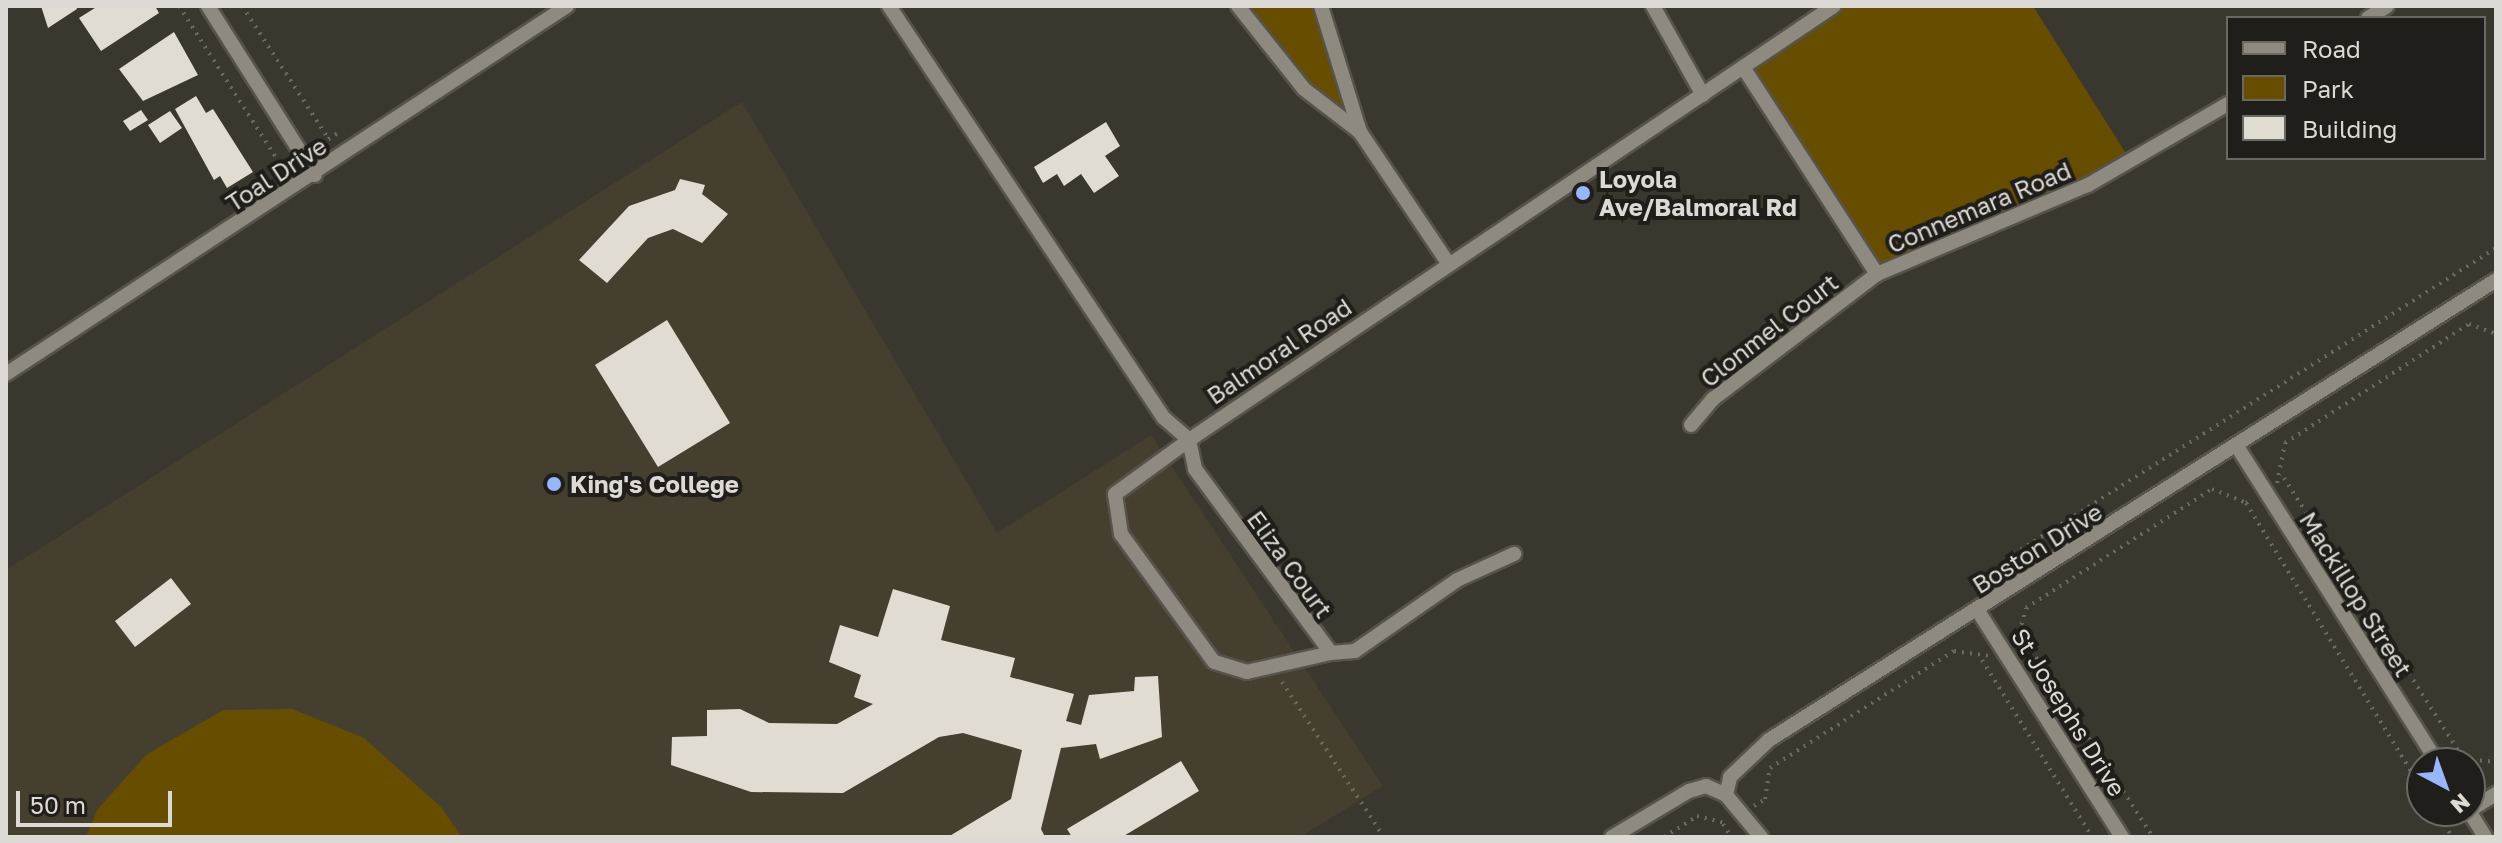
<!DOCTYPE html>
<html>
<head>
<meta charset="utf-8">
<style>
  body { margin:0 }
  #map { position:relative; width:2502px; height:843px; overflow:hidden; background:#3a372e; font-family:"Golos Text",sans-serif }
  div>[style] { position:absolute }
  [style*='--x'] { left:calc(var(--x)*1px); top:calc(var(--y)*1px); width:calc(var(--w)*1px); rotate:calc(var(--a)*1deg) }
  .built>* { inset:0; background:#453f30 }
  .green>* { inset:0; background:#674d00 }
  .building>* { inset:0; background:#e1dcd2 }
  .path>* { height:4px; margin-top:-2px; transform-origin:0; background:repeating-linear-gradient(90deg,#6c6962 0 2px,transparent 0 8px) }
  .roads { filter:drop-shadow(2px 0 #56534b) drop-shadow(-2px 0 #56534b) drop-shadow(0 2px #56534b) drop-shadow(0 -2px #56534b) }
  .minor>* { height:14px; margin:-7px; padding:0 7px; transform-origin:7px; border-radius:7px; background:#8f8a80 }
  .dots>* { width:22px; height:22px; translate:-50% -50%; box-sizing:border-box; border:4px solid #201e1a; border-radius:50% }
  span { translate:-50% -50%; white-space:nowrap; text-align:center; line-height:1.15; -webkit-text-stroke:8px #201e1a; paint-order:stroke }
  .street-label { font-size:24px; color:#dddad5 }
  .poi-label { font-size:24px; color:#dddad5; font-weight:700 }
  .left { translate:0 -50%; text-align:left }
  .frame { position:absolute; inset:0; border:8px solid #dddad5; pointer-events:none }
  .legend { position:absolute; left:2226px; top:16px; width:260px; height:144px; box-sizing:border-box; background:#201e1a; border:2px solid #6c6965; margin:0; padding:10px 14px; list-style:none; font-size:24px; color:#dddad5 }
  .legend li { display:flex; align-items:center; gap:16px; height:40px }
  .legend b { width:40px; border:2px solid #6c6965 }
  .north { position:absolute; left:2406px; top:747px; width:80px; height:80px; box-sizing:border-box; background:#201e1a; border:2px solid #6c6965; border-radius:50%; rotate:139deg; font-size:22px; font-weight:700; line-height:32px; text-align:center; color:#dddad5 }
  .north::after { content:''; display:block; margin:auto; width:28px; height:36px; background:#97b6fd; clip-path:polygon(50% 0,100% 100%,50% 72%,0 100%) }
  .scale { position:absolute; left:16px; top:791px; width:156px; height:36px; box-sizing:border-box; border:4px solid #dddad5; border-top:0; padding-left:10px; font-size:24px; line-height:28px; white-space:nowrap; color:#dddad5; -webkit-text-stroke:6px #201e1a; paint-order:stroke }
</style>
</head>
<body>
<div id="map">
  <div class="built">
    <div style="clip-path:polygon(742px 102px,997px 533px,1151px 435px,1383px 786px,1300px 837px,6px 837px,6px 570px)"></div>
  </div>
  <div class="green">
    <div style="clip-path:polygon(1238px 6px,1321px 6px,1360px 132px,1304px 89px)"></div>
    <div style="clip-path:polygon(1834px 6px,2033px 6px,2132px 163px,1877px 274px,1743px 67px)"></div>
    <div style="clip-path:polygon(292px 709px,364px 738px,441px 807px,462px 837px,86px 837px,97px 810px,146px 755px,223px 710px)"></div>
  </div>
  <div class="building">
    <div style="clip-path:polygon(41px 6px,76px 6px,77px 9px,48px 28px)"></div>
    <div style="clip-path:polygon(98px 6px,155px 6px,159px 13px,101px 51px,79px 18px)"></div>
    <div style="clip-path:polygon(174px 32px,198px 75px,143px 101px,119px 69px)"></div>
    <div style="clip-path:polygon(196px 96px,206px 113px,213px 109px,253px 172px,227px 188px,220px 176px,214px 180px,175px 109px)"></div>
    <div style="clip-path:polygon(141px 110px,148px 120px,130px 131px,123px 121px)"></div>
    <div style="clip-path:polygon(170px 111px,182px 128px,160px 143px,148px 125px)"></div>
    <div style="clip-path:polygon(1106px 122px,1120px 146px,1105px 156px,1119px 176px,1094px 193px,1081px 174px,1064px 186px,1057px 174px,1043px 183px,1034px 167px)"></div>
    <div style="clip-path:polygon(680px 179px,705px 185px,702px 194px,728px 214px,702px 243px,673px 229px,648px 238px,607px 283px,579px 260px,629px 206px,675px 190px)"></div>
    <div style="clip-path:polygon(667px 320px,730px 423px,658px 467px,595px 365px)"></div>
    <div style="clip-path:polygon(171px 578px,191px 604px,135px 647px,115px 621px)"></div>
    <div style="clip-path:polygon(893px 589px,950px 606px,941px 640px,1015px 658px,1010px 677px,1074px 694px,1066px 721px,1081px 725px,1089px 695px,1134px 691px,1135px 677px,1158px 676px,1162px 737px,1100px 759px,1096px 744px,1061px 748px,1041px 829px,1045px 837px,948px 837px,1011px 799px,1022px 750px,963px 733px,939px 737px,843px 793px,751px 792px,671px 765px,672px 737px,707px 736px,707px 710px,740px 709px,769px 723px,837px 724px,873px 704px,854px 697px,861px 675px,829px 662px,840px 625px,878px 637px)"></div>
    <div style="clip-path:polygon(1181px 761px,1199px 791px,1122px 837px,1072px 837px,1067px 829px)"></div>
  </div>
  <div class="path">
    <div style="--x:179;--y:6;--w:197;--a:57.4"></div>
    <div style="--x:242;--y:6;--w:158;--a:56.9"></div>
    <div style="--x:315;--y:148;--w:27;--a:-33"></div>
    <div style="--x:2284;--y:478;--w:334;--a:57.4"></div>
    <div style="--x:2464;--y:759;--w:32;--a:5"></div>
    <div style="--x:2277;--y:483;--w:41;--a:-78.7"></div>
    <div style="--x:2285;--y:443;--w:219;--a:-32.9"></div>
    <div style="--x:2469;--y:324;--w:29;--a:20"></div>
    <div style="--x:2246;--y:503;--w:336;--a:58.4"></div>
    <div style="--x:2020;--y:563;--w:11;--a:-124"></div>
    <div style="--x:2014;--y:554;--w:571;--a:-32.41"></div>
    <div style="--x:2023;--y:637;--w:239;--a:57"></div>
    <div style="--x:2017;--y:640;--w:33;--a:-74"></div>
    <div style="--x:2026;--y:608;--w:221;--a:-32.6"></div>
    <div style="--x:2212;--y:489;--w:37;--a:22"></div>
    <div style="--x:2246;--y:503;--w:8;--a:-30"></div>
    <div style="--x:1982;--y:660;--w:208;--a:58.1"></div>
    <div style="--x:1282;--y:682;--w:186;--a:56.7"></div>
    <div style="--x:1754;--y:806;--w:13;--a:-32"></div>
    <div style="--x:1765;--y:799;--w:31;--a:-81"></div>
    <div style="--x:1770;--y:768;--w:218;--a:-32.5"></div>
    <div style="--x:1954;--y:651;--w:35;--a:8"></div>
    <div style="--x:2436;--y:811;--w:31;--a:58"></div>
    <div style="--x:1723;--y:824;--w:15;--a:58"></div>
    <div style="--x:1664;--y:837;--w:39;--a:-32"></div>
    <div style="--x:1697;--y:816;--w:30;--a:14"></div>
  </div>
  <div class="roads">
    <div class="minor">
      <div style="--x:208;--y:6;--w:200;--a:57.7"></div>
      <div style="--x:889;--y:6;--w:495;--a:56.3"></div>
      <div style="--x:1164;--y:418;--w:33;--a:41"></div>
      <div style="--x:1189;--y:440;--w:777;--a:-33.94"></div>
      <div style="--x:1238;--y:6;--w:106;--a:51.5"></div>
      <div style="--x:1304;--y:89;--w:71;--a:37.5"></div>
      <div style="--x:1321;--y:6;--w:132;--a:72.8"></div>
      <div style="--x:1360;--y:132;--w:158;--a:56.1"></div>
      <div style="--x:1653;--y:6;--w:102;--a:60.7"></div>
      <div style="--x:2368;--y:18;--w:22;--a:-32"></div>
      <div style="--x:1743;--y:67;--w:247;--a:57.1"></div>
      <div style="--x:1877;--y:274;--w:229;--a:-22.9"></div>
      <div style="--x:2088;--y:185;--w:162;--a:-30.1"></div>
      <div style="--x:6;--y:374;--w:671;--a:-33.26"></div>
      <div style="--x:1691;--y:425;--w:34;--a:-50"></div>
      <div style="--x:1713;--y:399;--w:206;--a:-37.3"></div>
      <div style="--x:2238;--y:448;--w:373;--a:57.6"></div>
      <div style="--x:1978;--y:611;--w:268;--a:57.5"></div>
      <div style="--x:1331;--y:653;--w:86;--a:167.3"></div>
      <div style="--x:1247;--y:672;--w:34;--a:-163"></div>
      <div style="--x:1214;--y:662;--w:158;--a:-126"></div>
      <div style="--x:1121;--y:534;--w:40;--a:-98.5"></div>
      <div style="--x:1115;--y:494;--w:92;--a:-36.1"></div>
      <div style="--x:1189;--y:440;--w:30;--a:78"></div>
      <div style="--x:1195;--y:469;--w:229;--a:53.5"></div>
      <div style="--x:1331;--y:653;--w:24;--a:-5"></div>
      <div style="--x:1355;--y:651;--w:124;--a:-34.8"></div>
      <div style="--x:1457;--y:580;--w:63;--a:-24.5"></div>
      <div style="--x:1726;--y:795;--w:55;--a:50.2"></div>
      <div style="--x:2470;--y:810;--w:31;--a:-32"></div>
      <div style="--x:2469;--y:811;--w:31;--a:58"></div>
      <div style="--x:1612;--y:837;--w:90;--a:-30.9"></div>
      <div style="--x:1689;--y:791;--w:18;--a:-16"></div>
      <div style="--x:1706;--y:786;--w:22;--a:24"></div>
      <div style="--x:1726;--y:795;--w:18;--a:-77"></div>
      <div style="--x:1730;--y:777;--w:54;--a:-43.5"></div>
      <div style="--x:1769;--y:740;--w:860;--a:-32.32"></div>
    </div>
  </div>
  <div class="dots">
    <div style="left:1583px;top:193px;background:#97b6fd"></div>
    <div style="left:554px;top:484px;background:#97b6fd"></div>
  </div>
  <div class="street-label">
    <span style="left:276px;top:174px;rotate:-33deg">Toal Drive</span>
    <span style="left:1979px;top:207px;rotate:-23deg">Connemara Road</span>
    <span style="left:1769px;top:330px;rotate:-38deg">Clonmel Court</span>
    <span style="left:1279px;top:351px;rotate:-34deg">Balmoral Road</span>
    <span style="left:2037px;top:548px;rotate:-32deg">Boston Drive</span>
    <span style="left:1290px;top:564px;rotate:54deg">Eliza Court</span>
    <span style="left:2356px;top:594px;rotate:58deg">Mackillop Street</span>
    <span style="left:2069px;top:712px;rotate:58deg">St Josephs Drive</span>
  </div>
  <div class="poi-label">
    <span class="left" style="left:1599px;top:193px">Loyola<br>Ave/Balmoral Rd</span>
    <span class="left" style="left:570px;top:484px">King's College</span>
  </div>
  <div class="frame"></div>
  <ul class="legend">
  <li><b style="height:10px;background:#8f8a80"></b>Road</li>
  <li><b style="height:22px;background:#674d00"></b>Park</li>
  <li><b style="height:22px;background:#e1dcd2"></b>Building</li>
  </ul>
  <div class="north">N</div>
  <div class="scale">50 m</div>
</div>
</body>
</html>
